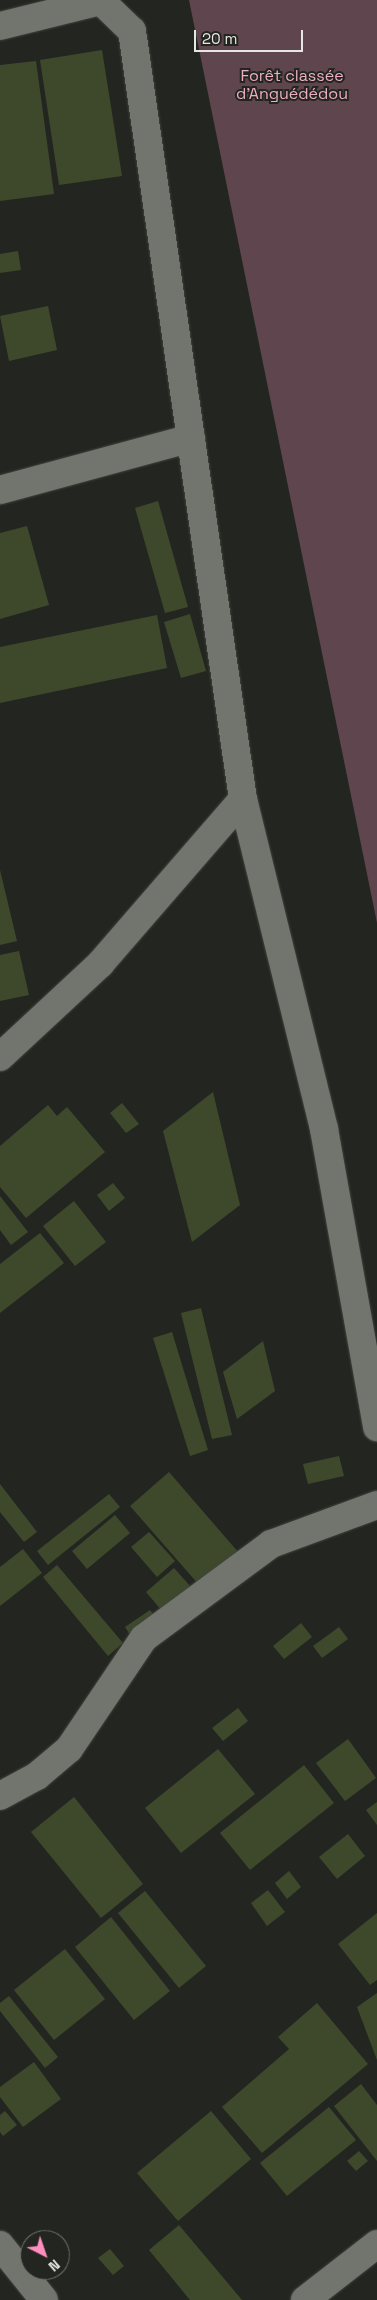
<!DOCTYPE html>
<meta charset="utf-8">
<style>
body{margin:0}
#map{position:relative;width:377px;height:2300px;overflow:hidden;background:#232620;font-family:"Space Grotesk",sans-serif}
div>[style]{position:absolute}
.green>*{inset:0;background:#5e454e}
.building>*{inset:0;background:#3e492c}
.roads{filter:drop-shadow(0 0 1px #41433e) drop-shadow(0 0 1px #41433e)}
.minor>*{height:28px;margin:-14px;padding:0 14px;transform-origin:14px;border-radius:14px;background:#72756e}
span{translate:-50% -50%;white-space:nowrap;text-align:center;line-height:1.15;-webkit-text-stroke:4px #232620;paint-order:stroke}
.park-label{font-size:16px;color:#edaec6}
.north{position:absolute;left:20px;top:2230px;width:50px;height:50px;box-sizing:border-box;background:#232620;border:1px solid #71736e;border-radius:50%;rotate:139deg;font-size:14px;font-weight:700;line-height:20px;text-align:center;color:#e6e7e3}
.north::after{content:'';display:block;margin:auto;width:18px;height:22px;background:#fe8ebd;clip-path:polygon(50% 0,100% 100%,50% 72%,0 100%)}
.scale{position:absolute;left:194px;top:30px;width:109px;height:22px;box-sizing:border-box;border:2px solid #e6e7e3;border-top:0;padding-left:6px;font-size:15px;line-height:18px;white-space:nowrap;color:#e6e7e3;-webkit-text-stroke:4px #232620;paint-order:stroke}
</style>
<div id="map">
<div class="green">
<div style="clip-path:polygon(189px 0,377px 0,377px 923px)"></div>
</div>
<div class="building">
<div style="clip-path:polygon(102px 50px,122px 176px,59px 185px,40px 60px)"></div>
<div style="clip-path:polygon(36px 61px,54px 194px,0 201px,0 65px)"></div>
<div style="clip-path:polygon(18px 251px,21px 270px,0 273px,0 254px)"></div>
<div style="clip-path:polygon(48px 306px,57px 350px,9px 361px,0 316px)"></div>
<div style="clip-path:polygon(158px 501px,188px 607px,165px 613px,135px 508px)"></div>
<div style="clip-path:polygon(27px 526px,49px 605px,0 619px,0 533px)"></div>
<div style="clip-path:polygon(190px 614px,206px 671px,181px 678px,164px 622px)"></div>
<div style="clip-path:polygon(157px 615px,167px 668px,0 703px,0 647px)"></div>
<div style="clip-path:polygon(0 870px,17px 941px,0 945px)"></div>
<div style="clip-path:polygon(19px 951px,29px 995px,0 1001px,0 955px)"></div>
<div style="clip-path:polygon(213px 1092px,240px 1205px,192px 1242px,163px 1131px)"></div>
<div style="clip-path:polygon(122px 1103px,139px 1124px,126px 1133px,110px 1113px)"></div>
<div style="clip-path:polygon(48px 1105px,57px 1116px,67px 1107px,105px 1152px,26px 1218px,0 1187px,0 1146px)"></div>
<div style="clip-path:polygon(113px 1183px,125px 1198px,109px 1211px,97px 1195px)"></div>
<div style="clip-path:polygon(0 1196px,28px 1232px,11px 1245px,0 1230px)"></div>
<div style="clip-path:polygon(74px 1201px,106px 1242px,75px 1266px,43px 1226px)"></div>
<div style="clip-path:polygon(40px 1233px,64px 1263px,0 1313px,0 1264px)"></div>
<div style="clip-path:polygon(201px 1308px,232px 1435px,212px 1439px,181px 1313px)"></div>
<div style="clip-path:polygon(172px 1332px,208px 1450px,190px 1456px,153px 1338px)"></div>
<div style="clip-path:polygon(263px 1341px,275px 1391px,237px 1419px,223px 1372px)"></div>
<div style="clip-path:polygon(339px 1456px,344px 1476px,308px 1484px,303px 1464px)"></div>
<div style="clip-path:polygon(169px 1472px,239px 1553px,200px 1586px,130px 1506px)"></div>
<div style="clip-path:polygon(0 1484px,37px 1532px,24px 1542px,0 1512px)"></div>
<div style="clip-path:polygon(109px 1494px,120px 1507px,48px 1565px,37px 1551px)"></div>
<div style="clip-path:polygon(115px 1515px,130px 1533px,87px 1569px,72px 1551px)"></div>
<div style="clip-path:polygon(149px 1532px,175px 1561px,157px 1577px,131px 1547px)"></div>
<div style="clip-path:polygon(23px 1549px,42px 1573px,0 1606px,0 1567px)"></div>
<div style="clip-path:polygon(57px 1565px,123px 1643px,108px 1656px,43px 1577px)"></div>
<div style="clip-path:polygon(174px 1568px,190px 1586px,162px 1611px,146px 1592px)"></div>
<div style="clip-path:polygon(150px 1610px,158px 1621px,132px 1638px,125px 1627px)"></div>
<div style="clip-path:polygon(301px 1623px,312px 1637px,284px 1659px,273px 1646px)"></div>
<div style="clip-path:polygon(339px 1627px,348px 1639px,322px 1658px,313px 1646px)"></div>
<div style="clip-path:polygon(238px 1708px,248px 1721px,223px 1741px,212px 1728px)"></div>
<div style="clip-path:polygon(348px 1739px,376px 1778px,345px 1801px,316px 1763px)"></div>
<div style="clip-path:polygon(218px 1749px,255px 1794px,181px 1853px,145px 1808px)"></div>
<div style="clip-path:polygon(304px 1765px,334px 1803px,250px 1870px,220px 1833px)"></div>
<div style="clip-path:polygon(74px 1797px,143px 1884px,101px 1918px,31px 1832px)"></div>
<div style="clip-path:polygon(377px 1802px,377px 1825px,366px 1810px)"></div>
<div style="clip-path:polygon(348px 1834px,365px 1856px,337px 1879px,319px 1857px)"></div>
<div style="clip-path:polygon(289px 1871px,301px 1887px,287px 1899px,275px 1883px)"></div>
<div style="clip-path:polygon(268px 1890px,285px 1912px,267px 1926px,251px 1903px)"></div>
<div style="clip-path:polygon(145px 1891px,206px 1966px,179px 1988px,118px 1913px)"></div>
<div style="clip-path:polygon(377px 1913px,377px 1980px,370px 1985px,338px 1944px)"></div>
<div style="clip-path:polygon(111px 1917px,170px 1991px,134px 2020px,75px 1947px)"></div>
<div style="clip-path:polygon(65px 1949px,105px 1999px,54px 2040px,14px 1990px)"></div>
<div style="clip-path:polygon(377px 1993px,377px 2060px,357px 2007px)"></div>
<div style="clip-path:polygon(9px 1996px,58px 2057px,45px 2068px,0 2011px,0 2003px)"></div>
<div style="clip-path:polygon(317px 2003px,368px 2064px,262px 2153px,222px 2107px,289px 2049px,278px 2037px)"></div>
<div style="clip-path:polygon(34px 2062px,61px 2099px,23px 2127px,0 2097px,0 2087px)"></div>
<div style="clip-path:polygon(361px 2084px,377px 2105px,377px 2161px,334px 2106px)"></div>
<div style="clip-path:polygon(329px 2107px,356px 2140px,287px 2196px,260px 2163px)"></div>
<div style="clip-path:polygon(5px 2111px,17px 2125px,3px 2136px,0 2132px,0 2115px)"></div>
<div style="clip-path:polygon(211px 2111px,251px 2159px,178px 2221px,137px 2173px)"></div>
<div style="clip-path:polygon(359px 2151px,368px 2161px,356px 2171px,347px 2161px)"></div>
<div style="clip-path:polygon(179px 2225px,242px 2300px,190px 2300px,149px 2250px)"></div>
<div style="clip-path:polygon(110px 2249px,124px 2266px,113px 2275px,98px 2258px)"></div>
</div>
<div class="roads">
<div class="minor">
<div style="left:0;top:26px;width:104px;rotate:-13.9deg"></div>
<div style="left:101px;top:1px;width:43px;rotate:44.1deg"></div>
<div style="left:132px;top:31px;width:776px;rotate:81.78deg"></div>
<div style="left:243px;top:799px;width:340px;rotate:76.2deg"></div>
<div style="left:324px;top:1129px;width:303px;rotate:79.9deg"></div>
<div style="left:0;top:490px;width:198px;rotate:-15.2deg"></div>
<div style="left:0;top:1057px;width:137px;rotate:-42.9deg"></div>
<div style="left:100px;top:964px;width:218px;rotate:-49.1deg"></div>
<div style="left:0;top:1796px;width:42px;rotate:-28.4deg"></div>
<div style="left:37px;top:1776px;width:42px;rotate:-40.2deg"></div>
<div style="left:69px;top:1749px;width:134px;rotate:-56deg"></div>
<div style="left:144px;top:1638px;width:158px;rotate:-36.5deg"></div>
<div style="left:271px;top:1544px;width:113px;rotate:-20.2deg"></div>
<div style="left:0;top:2245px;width:70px;rotate:51.3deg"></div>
<div style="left:305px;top:2300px;width:91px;rotate:-37.9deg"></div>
</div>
</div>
<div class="park-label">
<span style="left:292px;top:85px">Forêt classée<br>d’Anguédédou</span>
</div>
<div class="north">N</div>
<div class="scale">20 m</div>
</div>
